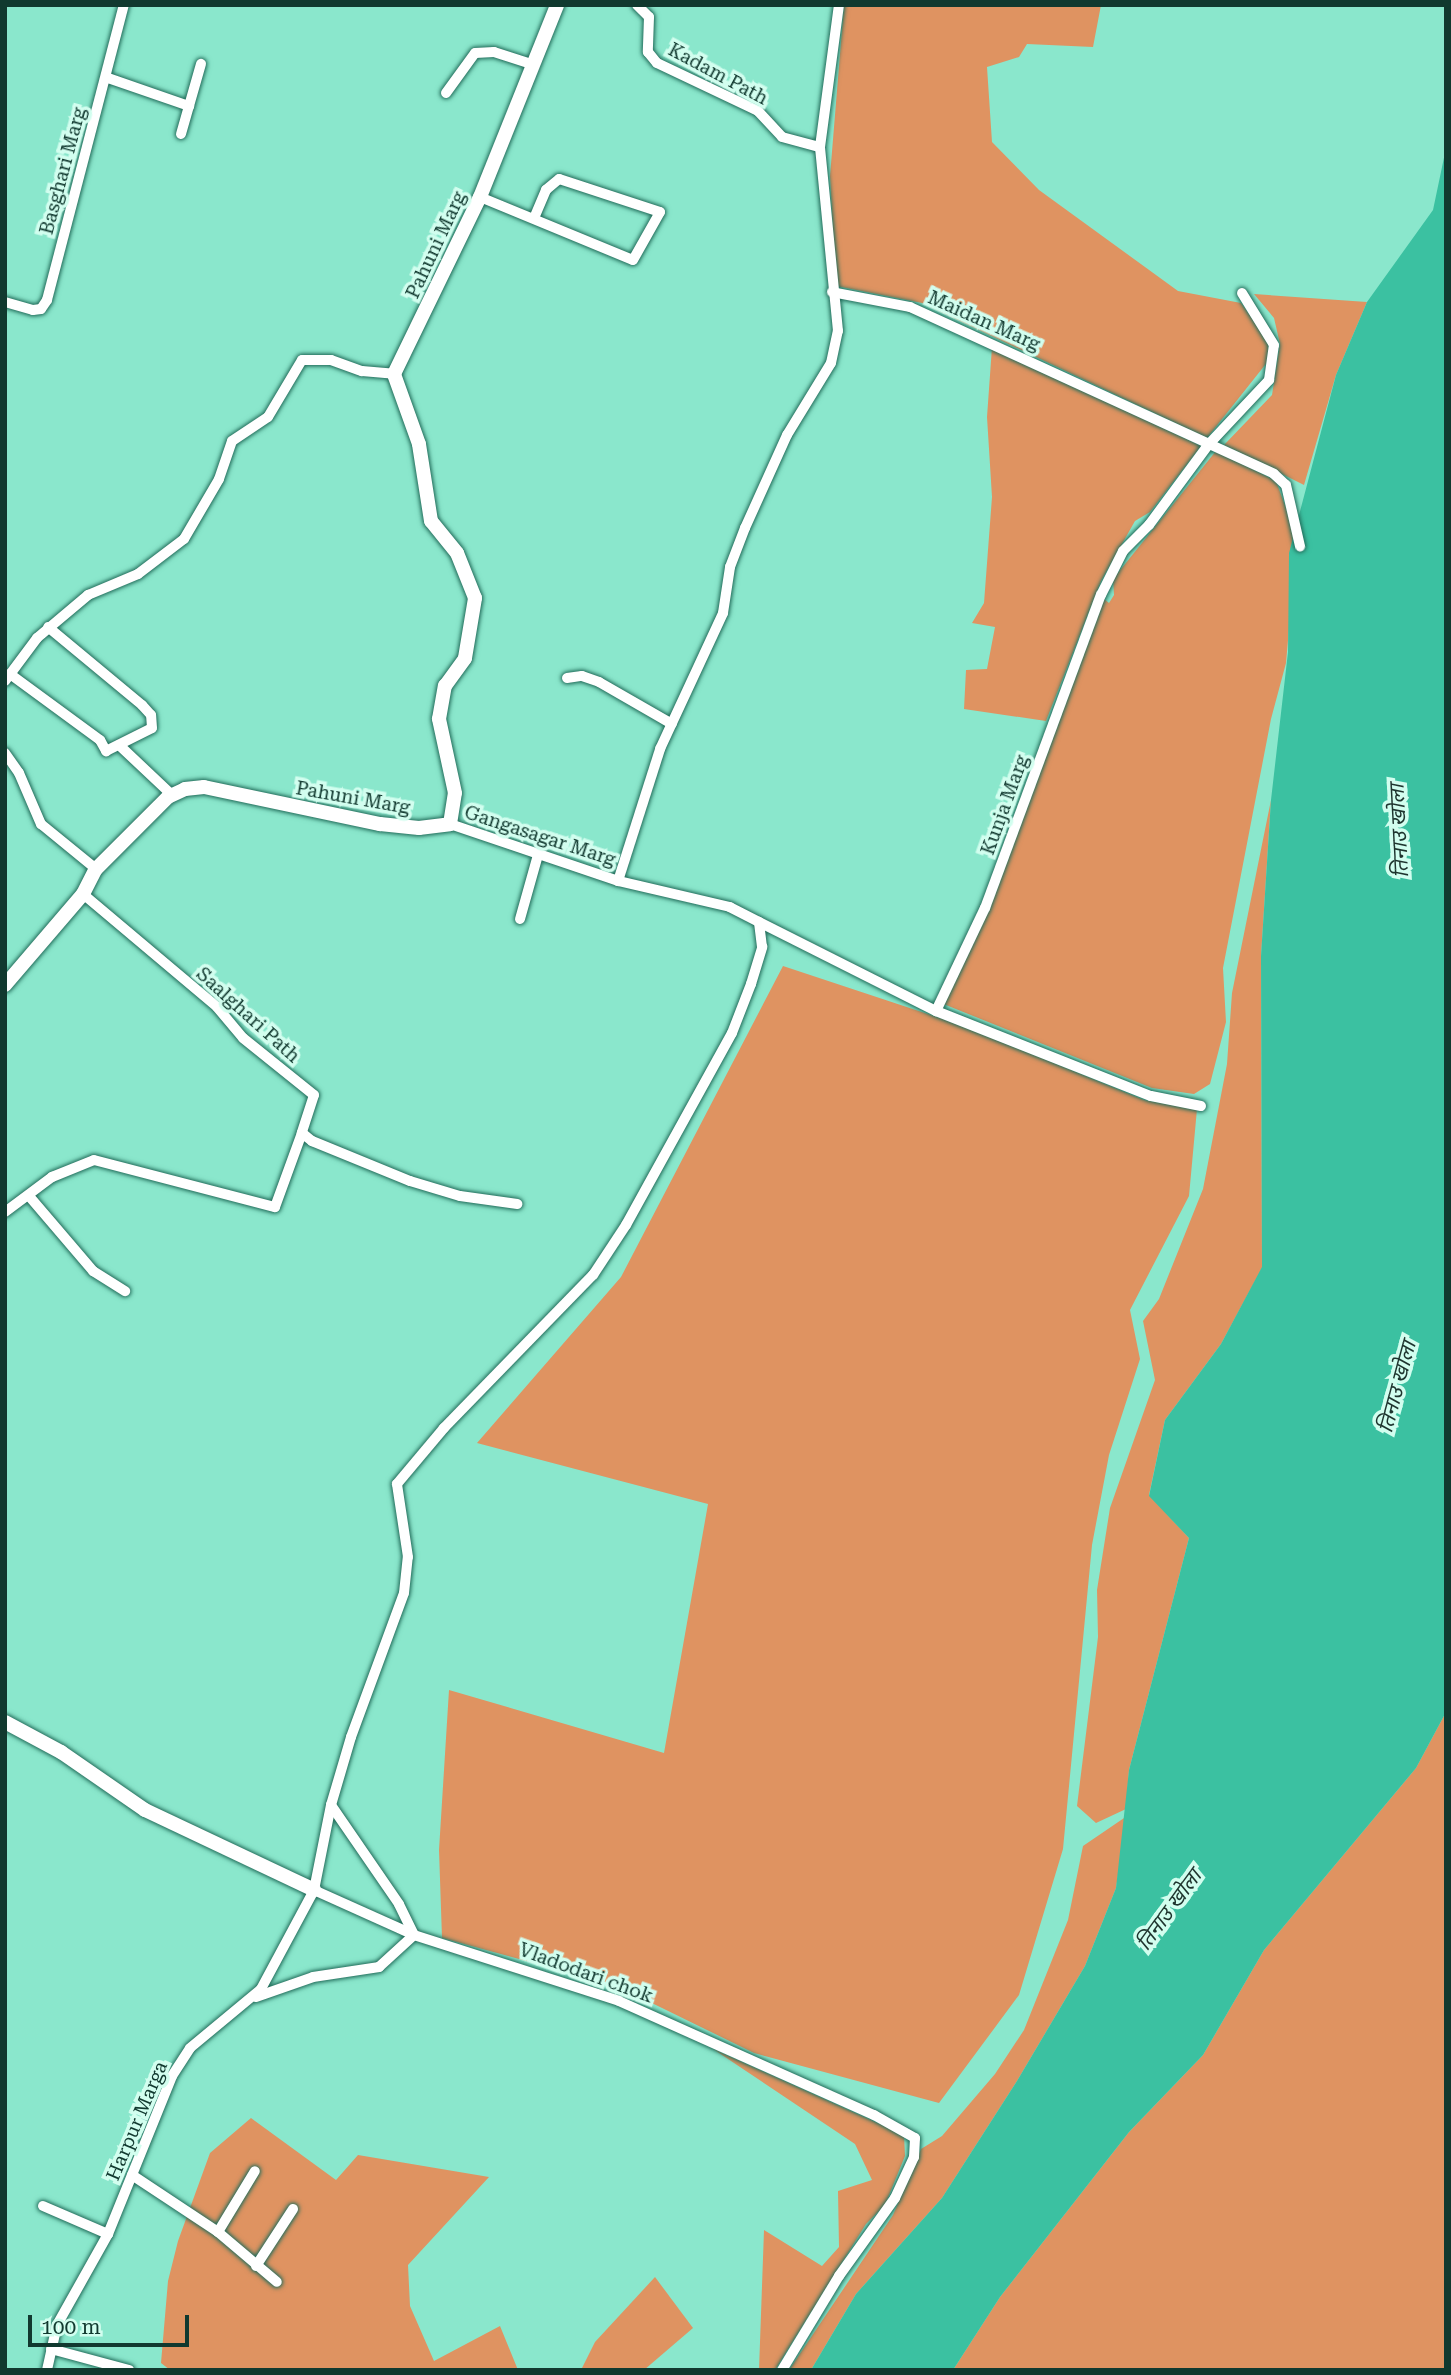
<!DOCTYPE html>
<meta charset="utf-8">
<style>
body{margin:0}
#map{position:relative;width:1451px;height:2375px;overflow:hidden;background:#8ae7cc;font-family:"Roboto Serif","Noto Sans Devanagari",serif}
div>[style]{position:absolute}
.green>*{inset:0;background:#df9361}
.water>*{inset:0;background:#3bc1a1}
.roads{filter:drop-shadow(0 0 2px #226c5a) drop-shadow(0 0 2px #226c5a)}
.minor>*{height:10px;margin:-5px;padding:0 5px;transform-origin:5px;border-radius:5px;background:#fff}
.tertiary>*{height:14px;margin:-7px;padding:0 7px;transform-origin:7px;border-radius:7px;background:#fff}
span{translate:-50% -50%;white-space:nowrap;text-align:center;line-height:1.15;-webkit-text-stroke:7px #d2feef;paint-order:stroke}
.street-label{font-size:19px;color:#11392f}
.water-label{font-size:21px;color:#1e342e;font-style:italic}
.frame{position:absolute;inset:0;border:7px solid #11392f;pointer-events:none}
.scale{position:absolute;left:28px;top:2315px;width:161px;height:32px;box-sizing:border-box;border:4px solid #11392f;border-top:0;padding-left:9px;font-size:21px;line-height:24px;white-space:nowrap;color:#11392f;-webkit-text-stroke:5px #d2feef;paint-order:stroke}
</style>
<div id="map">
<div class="green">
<div style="clip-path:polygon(844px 5px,1101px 5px,1093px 47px,1027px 44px,1019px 57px,987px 67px,992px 142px,1039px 190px,1178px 291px,1241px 303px,1254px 321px,1268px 340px,1269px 360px,1207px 438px,922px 303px,836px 286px,830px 176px)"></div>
<div style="clip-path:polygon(1254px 294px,1367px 302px,1336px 375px,1304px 485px,1224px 445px,1272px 395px,1280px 344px,1274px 318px)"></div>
<div style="clip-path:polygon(992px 347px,1201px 446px,1150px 512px,1135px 521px,1101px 581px,1046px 721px,964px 709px,966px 670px,987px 669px,995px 627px,972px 623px,984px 603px,992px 497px,987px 417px)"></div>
<div style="clip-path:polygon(1216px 451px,1276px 481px,1297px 538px,1286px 663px,1271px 719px,1223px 968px,1226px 1022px,1210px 1084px,1194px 1094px,1152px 1088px,936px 1001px,986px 913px,1104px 599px,1109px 603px,1114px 595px,1113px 579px)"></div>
<div style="clip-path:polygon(1271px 800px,1261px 956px,1262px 1268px,1221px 1344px,1165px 1420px,1149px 1495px,1189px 1538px,1129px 1770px,1126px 1809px,1096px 1823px,1077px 1806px,1098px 1637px,1097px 1590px,1110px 1508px,1155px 1380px,1143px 1321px,1159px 1299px,1203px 1189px,1227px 1064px,1232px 993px)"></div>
<div style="clip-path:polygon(783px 966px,961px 1025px,1144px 1100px,1197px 1109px,1189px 1196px,1130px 1310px,1140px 1359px,1109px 1455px,1092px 1545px,1063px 1849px,1019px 1995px,939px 2103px,754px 2053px,615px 1985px,442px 1938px,439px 1850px,449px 1690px,664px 1753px,708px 1504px,477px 1443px,621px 1277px)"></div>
<div style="clip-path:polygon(1446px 1712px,1446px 2370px,953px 2370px,1000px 2297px,1129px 2132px,1203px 2055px,1264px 1950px,1416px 1768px)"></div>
<div style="clip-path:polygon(1127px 1816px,1116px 1888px,1085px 1966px,1017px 2081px,942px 2198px,856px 2294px,811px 2370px,789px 2370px,893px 2215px,921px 2149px,942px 2136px,995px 2074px,1024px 2030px,1068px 1920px,1083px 1846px)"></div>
<div style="clip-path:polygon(713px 2049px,904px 2135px,905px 2156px,885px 2205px,866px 2224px,775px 2370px,759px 2370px,764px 2230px,822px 2266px,839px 2247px,838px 2191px,872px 2180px,855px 2144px)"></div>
<div style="clip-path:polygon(251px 2118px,336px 2180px,358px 2155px,489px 2177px,408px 2265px,410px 2306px,434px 2361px,500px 2326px,518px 2370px,170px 2370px,161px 2363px,168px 2281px,178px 2241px,210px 2153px)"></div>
<div style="clip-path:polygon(655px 2277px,693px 2328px,644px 2370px,581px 2370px,595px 2342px)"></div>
</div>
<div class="water">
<div style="clip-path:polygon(1446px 148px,1446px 1712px,1416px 1768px,1264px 1950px,1203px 2055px,1129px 2132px,1000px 2297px,953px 2370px,811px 2370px,856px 2294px,942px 2198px,1017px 2081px,1085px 1966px,1116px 1888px,1129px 1770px,1189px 1538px,1149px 1496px,1165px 1420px,1221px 1344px,1262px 1267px,1261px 956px,1271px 800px,1288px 652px,1289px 553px,1336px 375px,1367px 302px,1433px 210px)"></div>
</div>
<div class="roads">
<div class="minor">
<div style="left:637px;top:5px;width:17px;rotate:45deg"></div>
<div style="left:649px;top:17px;width:35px;rotate:92deg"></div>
<div style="left:648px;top:52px;width:14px;rotate:51deg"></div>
<div style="left:657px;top:63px;width:112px;rotate:25.4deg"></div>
<div style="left:758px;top:111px;width:35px;rotate:47deg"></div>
<div style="left:782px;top:137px;width:39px;rotate:15deg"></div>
<div style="left:108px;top:78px;width:86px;rotate:19.1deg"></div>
<div style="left:446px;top:93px;width:49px;rotate:-54.1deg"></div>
<div style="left:475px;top:53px;width:19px;rotate:-3deg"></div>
<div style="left:494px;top:52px;width:40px;rotate:18deg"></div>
<div style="left:181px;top:134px;width:73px;rotate:-74.1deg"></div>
<div style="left:480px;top:197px;width:165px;rotate:22.4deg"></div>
<div style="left:633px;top:260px;width:55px;rotate:-60.6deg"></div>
<div style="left:660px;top:212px;width:106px;rotate:-161.9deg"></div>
<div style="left:559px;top:179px;width:17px;rotate:140deg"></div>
<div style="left:546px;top:190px;width:30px;rotate:113deg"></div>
<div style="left:832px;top:292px;width:79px;rotate:10.9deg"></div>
<div style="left:910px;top:307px;width:400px;rotate:24.6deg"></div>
<div style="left:1274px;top:474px;width:16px;rotate:43deg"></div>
<div style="left:1286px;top:485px;width:63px;rotate:77.1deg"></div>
<div style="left:5px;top:302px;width:29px;rotate:16deg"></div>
<div style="left:33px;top:310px;width:8px;rotate:-7deg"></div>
<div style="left:41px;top:309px;width:11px;rotate:-56deg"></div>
<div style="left:47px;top:300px;width:305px;rotate:-75.4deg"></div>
<div style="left:10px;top:674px;width:112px;rotate:36.3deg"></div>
<div style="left:100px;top:740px;width:13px;rotate:61deg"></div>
<div style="left:106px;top:751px;width:51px;rotate:-26.6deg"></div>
<div style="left:152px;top:728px;width:13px;rotate:-94deg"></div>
<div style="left:151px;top:715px;width:13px;rotate:-132deg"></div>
<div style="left:142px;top:705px;width:122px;rotate:-140.3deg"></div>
<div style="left:567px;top:678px;width:15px;rotate:-8deg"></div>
<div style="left:582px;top:676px;width:18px;rotate:19deg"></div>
<div style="left:599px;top:682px;width:84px;rotate:29.9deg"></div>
<div style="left:5px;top:681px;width:54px;rotate:-53.3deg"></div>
<div style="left:37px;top:638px;width:67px;rotate:-40.1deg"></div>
<div style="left:88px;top:595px;width:54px;rotate:-22.8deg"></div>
<div style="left:138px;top:574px;width:58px;rotate:-37.3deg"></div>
<div style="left:184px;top:539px;width:69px;rotate:-59.7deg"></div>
<div style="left:219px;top:479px;width:40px;rotate:-71.1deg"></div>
<div style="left:232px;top:441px;width:43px;rotate:-33.7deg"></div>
<div style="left:268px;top:417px;width:66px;rotate:-59.2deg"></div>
<div style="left:302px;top:360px;width:29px"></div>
<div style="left:331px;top:360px;width:33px;rotate:20deg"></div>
<div style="left:362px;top:371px;width:32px;rotate:5deg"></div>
<div style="left:119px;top:745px;width:73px;rotate:43.3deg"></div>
<div style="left:5px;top:753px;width:24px;rotate:55deg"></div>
<div style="left:19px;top:773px;width:56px;rotate:66.7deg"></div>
<div style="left:41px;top:824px;width:71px;rotate:39.3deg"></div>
<div style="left:450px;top:824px;width:177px;rotate:18.7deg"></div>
<div style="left:83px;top:894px;width:175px;rotate:40.1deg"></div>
<div style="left:217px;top:1007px;width:40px;rotate:50deg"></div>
<div style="left:243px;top:1038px;width:91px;rotate:38.8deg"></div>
<div style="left:314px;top:1095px;width:40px;rotate:108deg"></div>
<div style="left:302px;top:1133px;width:13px;rotate:39deg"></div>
<div style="left:312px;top:1141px;width:106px;rotate:22.2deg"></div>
<div style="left:410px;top:1181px;width:52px;rotate:16.7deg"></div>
<div style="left:460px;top:1196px;width:58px;rotate:8deg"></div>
<div style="left:520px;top:919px;width:66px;rotate:-74.3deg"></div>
<div style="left:759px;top:922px;width:198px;rotate:26.7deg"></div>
<div style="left:936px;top:1011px;width:231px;rotate:21.6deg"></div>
<div style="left:1151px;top:1096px;width:51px;rotate:11.3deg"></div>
<div style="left:936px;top:1011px;width:114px;rotate:-64.6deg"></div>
<div style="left:985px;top:908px;width:334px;rotate:-69.7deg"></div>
<div style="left:1101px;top:595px;width:49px;rotate:-63.4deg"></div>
<div style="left:1123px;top:551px;width:37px;rotate:-45deg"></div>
<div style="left:1149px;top:525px;width:101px;rotate:-53.5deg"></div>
<div style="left:1209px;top:444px;width:88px;rotate:-46.8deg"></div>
<div style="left:1269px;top:380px;width:35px;rotate:-82deg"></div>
<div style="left:1274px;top:345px;width:61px;rotate:-121.6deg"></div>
<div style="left:29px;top:1196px;width:99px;rotate:49.5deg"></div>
<div style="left:93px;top:1271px;width:38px;rotate:32deg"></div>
<div style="left:5px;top:1212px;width:59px;rotate:-36.7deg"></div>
<div style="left:52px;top:1177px;width:45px;rotate:-22deg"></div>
<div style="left:94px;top:1160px;width:187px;rotate:14.6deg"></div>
<div style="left:275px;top:1207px;width:79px;rotate:-70deg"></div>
<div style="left:314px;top:1890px;width:110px;rotate:24.2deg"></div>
<div style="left:414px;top:1935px;width:215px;rotate:17.8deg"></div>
<div style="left:619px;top:2001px;width:279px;rotate:24.1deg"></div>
<div style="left:874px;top:2115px;width:47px;rotate:29.3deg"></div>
<div style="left:915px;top:2138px;width:19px;rotate:93deg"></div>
<div style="left:914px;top:2157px;width:45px;rotate:114.9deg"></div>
<div style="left:895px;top:2198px;width:96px;rotate:125.7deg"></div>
<div style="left:839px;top:2276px;width:110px;rotate:121.2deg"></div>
<div style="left:256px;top:1997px;width:60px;rotate:-19.3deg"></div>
<div style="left:313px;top:1977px;width:67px;rotate:-8.6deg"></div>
<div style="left:379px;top:1967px;width:47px;rotate:-42.4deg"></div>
<div style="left:414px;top:1935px;width:34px;rotate:-116deg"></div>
<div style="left:399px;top:1904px;width:120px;rotate:-124.5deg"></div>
<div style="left:132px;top:2175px;width:103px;rotate:33.5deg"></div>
<div style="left:218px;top:2232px;width:77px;rotate:40.3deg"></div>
<div style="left:43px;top:2206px;width:71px;rotate:23.3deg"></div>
<div style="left:218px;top:2232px;width:71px;rotate:-58.8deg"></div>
<div style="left:256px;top:2266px;width:68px;rotate:-57deg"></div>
<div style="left:51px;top:2349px;width:81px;rotate:15.1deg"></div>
<div style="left:47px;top:2370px;width:46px;rotate:-77.5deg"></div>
<div style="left:57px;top:2325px;width:104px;rotate:-60.7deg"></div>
<div style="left:108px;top:2234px;width:170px;rotate:-67.9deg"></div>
<div style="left:172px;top:2076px;width:33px;rotate:-57deg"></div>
<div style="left:190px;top:2048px;width:92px;rotate:-39.7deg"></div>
<div style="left:261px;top:1989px;width:112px;rotate:-61.8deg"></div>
<div style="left:314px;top:1890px;width:87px;rotate:-78.7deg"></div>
<div style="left:331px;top:1805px;width:71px;rotate:-73.6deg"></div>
<div style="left:351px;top:1737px;width:153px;rotate:-69.8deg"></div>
<div style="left:404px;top:1593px;width:36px;rotate:-84deg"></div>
<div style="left:408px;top:1557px;width:74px;rotate:-98.6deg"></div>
<div style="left:397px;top:1484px;width:73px;rotate:-50deg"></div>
<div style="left:444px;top:1428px;width:214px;rotate:-45.8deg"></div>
<div style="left:593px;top:1275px;width:60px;rotate:-56.6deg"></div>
<div style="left:626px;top:1225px;width:219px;rotate:-61.1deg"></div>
<div style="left:732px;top:1033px;width:53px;rotate:-68.8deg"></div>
<div style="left:751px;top:984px;width:39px;rotate:-73deg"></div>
<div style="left:762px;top:947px;width:25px;rotate:-97deg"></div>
<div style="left:759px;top:922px;width:33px;rotate:-153deg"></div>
<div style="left:730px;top:907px;width:115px;rotate:-166.9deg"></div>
<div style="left:618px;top:881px;width:139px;rotate:-72.3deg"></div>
<div style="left:660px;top:749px;width:150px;rotate:-65.1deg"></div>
<div style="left:723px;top:613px;width:47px;rotate:-81.3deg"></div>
<div style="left:730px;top:567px;width:42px;rotate:-69deg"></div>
<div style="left:745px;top:528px;width:102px;rotate:-65.7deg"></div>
<div style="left:787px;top:435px;width:84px;rotate:-58.6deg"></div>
<div style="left:831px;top:363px;width:33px;rotate:-78deg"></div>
<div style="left:838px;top:331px;width:185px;rotate:-95.6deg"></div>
<div style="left:820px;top:147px;width:143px;rotate:-82.4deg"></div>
</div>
<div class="tertiary">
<div style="left:5px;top:985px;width:120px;rotate:-49.4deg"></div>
<div style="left:83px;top:894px;width:28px;rotate:-63deg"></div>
<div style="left:96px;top:869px;width:102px;rotate:-45deg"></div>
<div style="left:168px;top:797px;width:19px;rotate:-25deg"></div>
<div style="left:185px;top:789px;width:19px;rotate:-6deg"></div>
<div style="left:204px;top:787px;width:180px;rotate:11.9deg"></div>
<div style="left:380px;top:824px;width:39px;rotate:6deg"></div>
<div style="left:419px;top:828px;width:31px;rotate:-7deg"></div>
<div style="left:450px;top:824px;width:31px;rotate:-81deg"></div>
<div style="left:455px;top:793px;width:76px;rotate:-102.2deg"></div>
<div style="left:439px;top:719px;width:34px;rotate:-80deg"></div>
<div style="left:445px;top:686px;width:34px;rotate:-54deg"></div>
<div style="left:465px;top:658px;width:61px;rotate:-80.5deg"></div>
<div style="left:475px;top:598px;width:48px;rotate:-111.8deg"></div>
<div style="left:457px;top:553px;width:41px;rotate:-129.1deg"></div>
<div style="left:431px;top:521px;width:78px;rotate:-98.9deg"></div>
<div style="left:419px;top:444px;width:74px;rotate:-109.7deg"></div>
<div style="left:394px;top:374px;width:197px;rotate:-64.1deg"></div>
<div style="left:480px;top:197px;width:207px;rotate:-68.1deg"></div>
<div style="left:5px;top:1722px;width:64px;rotate:28.2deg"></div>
<div style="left:61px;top:1752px;width:102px;rotate:34.6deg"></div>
<div style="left:145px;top:1810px;width:187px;rotate:25.3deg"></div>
</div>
</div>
<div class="street-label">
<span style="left:718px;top:74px;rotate:28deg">Kadam Path</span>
<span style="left:63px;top:171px;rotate:-75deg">Basghari Marg</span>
<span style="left:436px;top:245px;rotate:-65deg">Pahuni Marg</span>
<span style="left:984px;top:321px;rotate:24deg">Maidan Marg</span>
<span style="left:353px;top:798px;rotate:10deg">Pahuni Marg</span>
<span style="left:1005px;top:805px;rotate:-70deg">Kunja Marg</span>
<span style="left:540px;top:836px;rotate:18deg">Gangasagar Marg</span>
<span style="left:248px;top:1015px;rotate:42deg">Saalghari Path</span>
<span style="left:586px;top:1973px;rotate:20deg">Vladodari chok</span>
<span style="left:137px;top:2121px;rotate:-67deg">Harpur Marga</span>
</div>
<div class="water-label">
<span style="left:1399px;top:831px;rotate:-93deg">तिनाउ खोला</span>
<span style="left:1397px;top:1387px;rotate:-75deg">तिनाउ खोला</span>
<span style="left:1169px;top:1910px;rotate:-54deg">तिनाउ खोला</span>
</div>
<div class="frame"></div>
<div class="scale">100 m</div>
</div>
